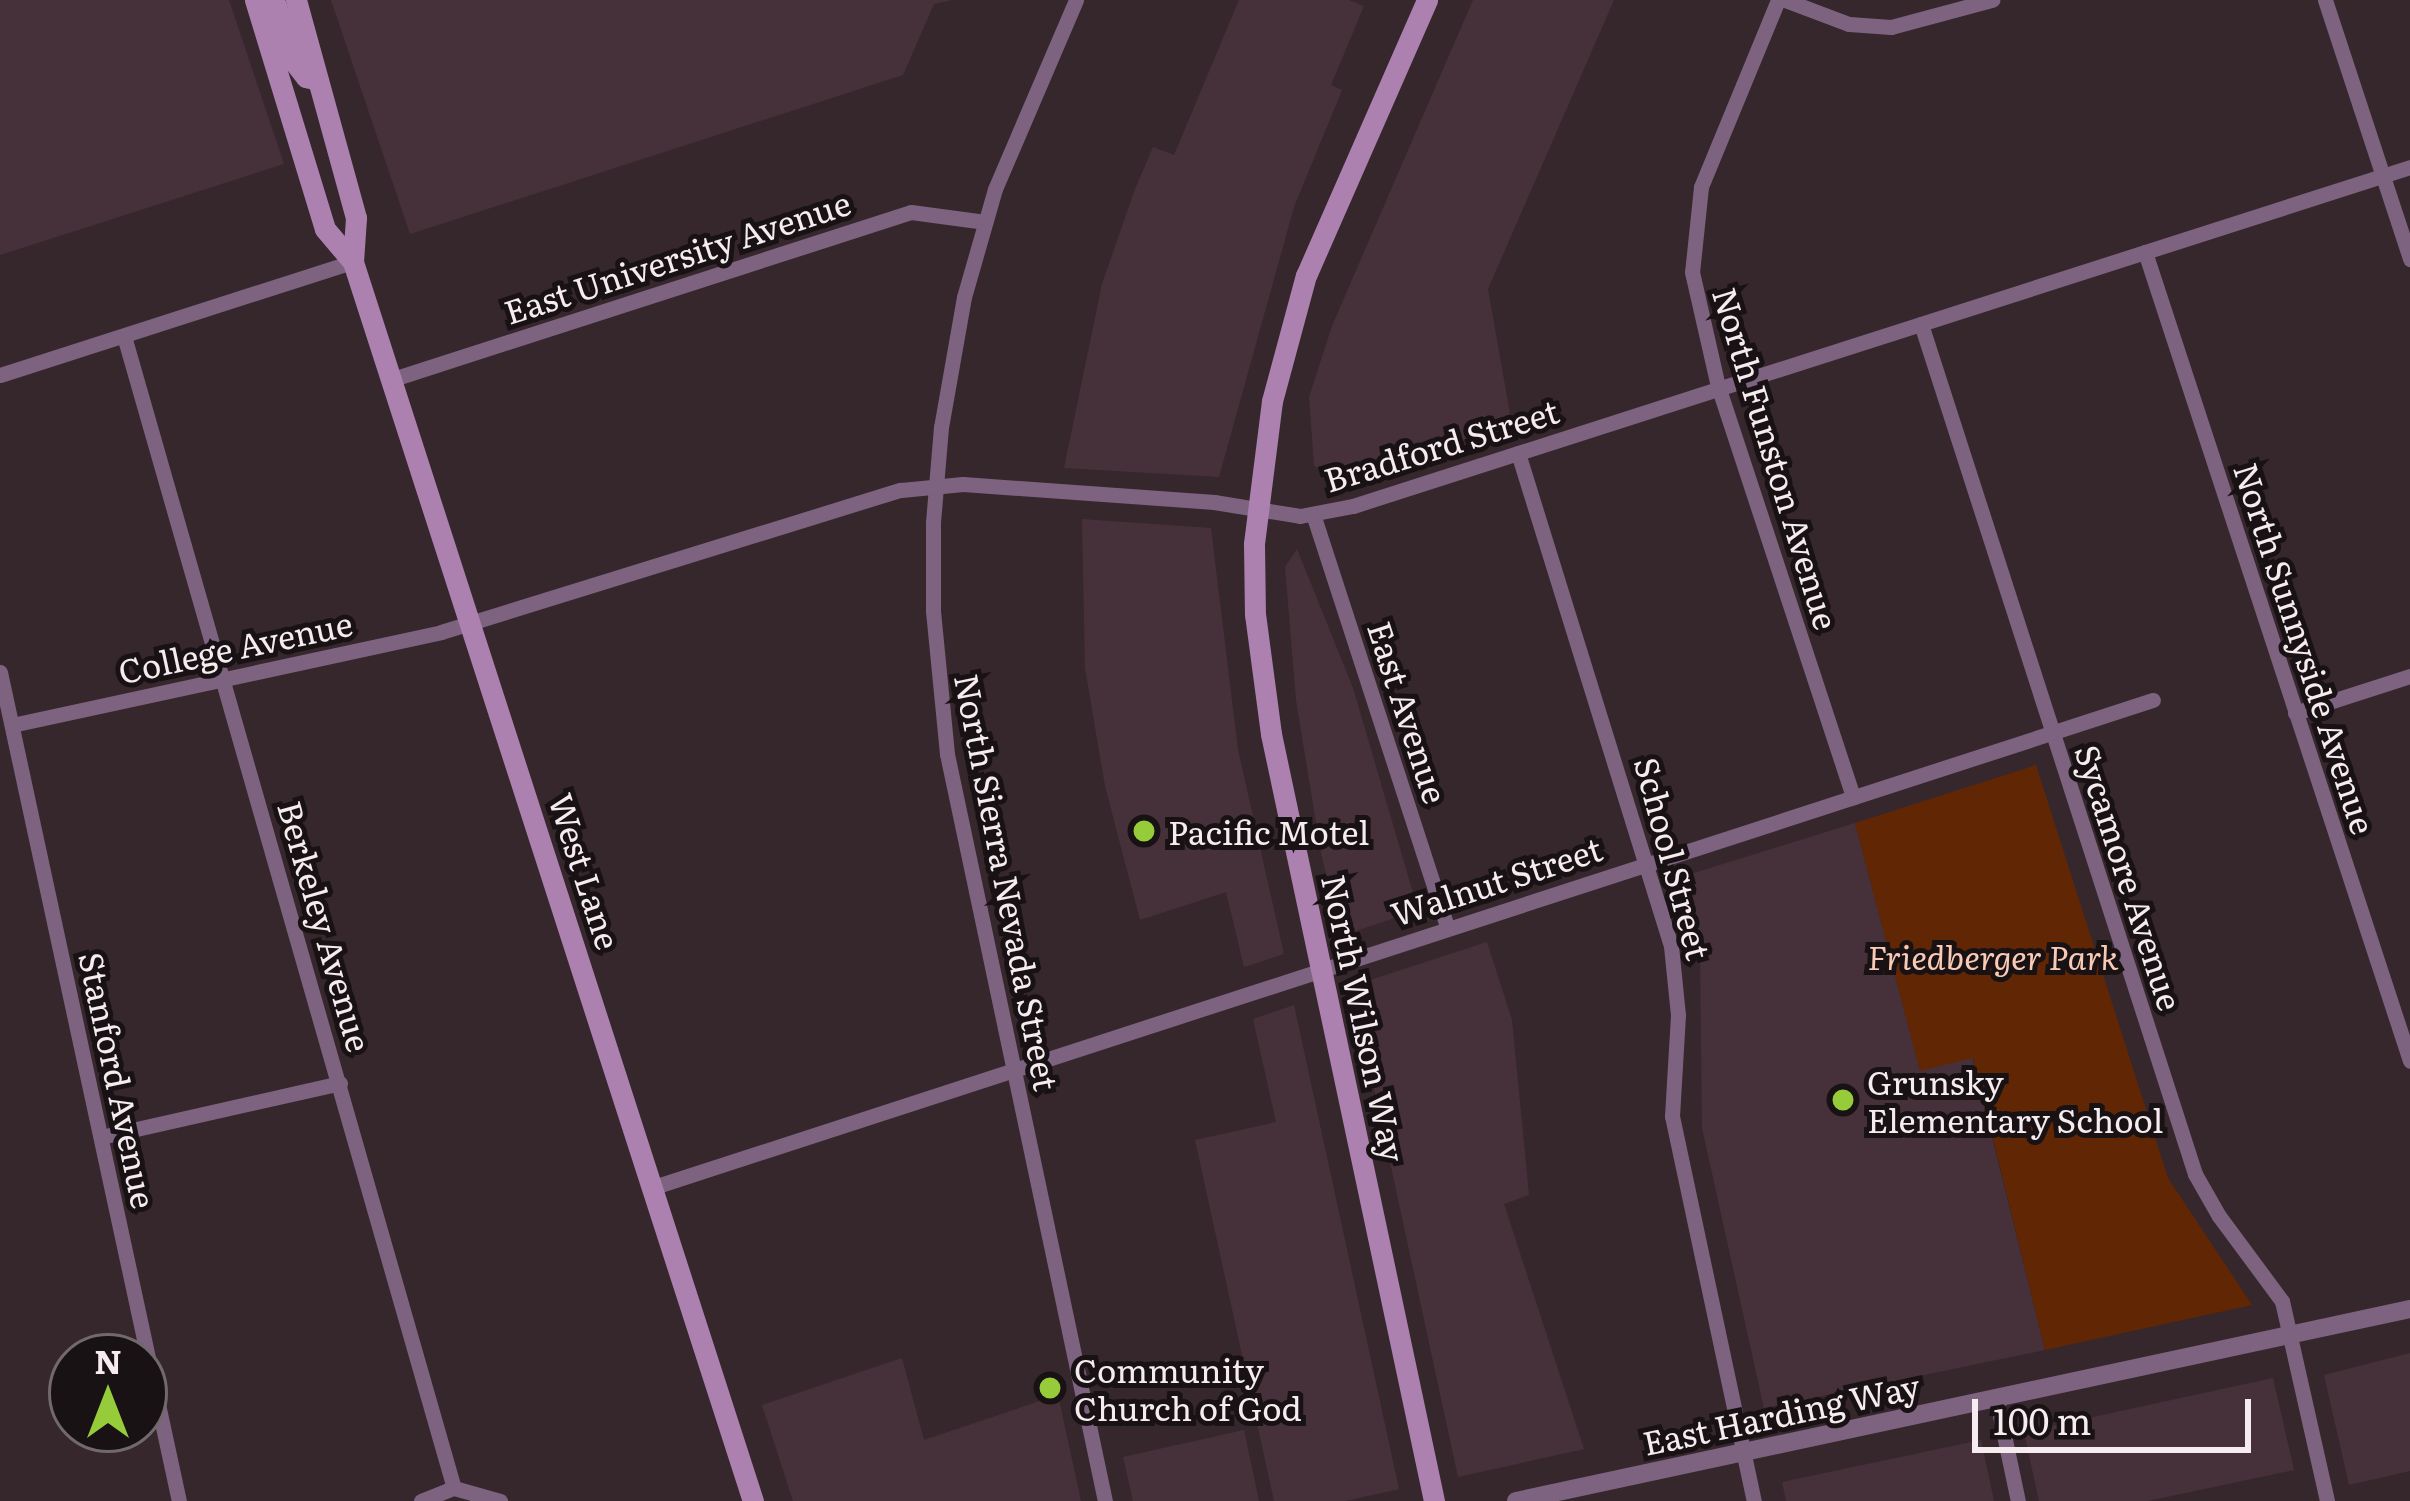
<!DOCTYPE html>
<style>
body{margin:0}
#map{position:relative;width:2410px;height:1501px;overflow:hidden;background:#36272d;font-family:Literata,serif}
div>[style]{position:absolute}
.built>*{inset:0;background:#46313a}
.green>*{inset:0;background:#612604}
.minor>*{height:15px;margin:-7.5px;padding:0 7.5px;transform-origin:7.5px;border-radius:7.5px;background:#7d6380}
.tertiary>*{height:18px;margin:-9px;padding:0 9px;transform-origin:9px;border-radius:9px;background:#7d6380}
.secondary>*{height:21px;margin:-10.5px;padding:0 10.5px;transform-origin:10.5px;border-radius:10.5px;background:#ac81b0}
.dots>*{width:33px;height:33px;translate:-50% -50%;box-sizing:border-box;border:6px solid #191215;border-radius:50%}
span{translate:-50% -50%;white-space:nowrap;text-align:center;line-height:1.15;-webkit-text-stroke:10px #191215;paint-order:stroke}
.street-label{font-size:33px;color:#f6ecf0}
.poi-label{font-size:33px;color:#f6ecf0}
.left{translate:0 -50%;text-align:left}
.park-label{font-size:33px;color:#f9cab5;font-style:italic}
.north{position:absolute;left:48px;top:1333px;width:120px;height:120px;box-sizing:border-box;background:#191215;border:3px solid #71696d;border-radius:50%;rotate:0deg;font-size:33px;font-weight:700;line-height:48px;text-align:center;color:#f6ecf0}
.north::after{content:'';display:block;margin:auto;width:42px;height:54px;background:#96cc39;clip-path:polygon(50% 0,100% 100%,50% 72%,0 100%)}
.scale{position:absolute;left:1972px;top:1399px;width:279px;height:54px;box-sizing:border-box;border:6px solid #f6ecf0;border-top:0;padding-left:15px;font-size:36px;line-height:42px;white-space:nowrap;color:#f6ecf0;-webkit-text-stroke:9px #191215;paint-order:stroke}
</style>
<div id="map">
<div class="built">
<div style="clip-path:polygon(0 0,229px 0,284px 164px,0 255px)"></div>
<div style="clip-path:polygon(331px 0,952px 0,934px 4px,903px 75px,410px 234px)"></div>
<div style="clip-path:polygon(1239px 0,1349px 0,1364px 6px,1331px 85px,1342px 90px,1294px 207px,1219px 477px,1064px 468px,1102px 284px,1135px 189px,1153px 147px,1174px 155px)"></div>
<div style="clip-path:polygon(1473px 0,1614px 0,1488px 289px,1512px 425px,1333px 483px,1314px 465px,1309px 397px,1332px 326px)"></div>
<div style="clip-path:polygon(1082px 519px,1211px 528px,1238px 750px,1284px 954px,1244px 967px,1226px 892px,1140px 920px,1105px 786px,1085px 668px)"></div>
<div style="clip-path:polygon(1297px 549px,1353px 688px,1418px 910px,1341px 936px,1321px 853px,1296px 700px,1285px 567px)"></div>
<div style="clip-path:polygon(1855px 823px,1920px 1070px,1972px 1057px,2045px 1350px,1764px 1408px,1702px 1128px,1700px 953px,1678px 878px)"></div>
<div style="clip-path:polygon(1487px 942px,1512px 1020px,1529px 1195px,1504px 1204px,1584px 1449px,1458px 1477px,1352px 986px)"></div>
<div style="clip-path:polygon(1294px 1005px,1399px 1489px,1345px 1501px,1274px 1501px,1195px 1140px,1276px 1122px,1253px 1019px)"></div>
<div style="clip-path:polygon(2410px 1353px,2410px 1471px,2349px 1485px,2324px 1375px)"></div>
<div style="clip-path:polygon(902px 1358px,924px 1440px,1058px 1395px,1081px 1501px,793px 1501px,762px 1405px)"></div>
<div style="clip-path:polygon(2273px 1378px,2294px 1470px,2148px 1501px,2039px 1501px,2024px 1432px)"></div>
<div style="clip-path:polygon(1244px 1430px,1259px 1501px,1133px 1501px,1123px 1457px)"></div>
<div style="clip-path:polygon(1981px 1440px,1994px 1501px,1786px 1501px,1782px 1482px)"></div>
</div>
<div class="green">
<div style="clip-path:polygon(2036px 765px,2168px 1178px,2252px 1305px,2045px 1350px,1973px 1058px,1920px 1071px,1855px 823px)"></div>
</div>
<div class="minor">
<div style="left:1076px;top:0;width:206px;rotate:113.2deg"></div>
<div style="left:995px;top:189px;width:112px;rotate:106deg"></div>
<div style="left:964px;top:297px;width:132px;rotate:100deg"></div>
<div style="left:941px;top:427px;width:95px;rotate:94.8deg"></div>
<div style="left:933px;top:522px;width:89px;rotate:90deg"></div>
<div style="left:933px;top:611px;width:144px;rotate:84.4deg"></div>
<div style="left:947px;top:754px;width:764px;rotate:78.06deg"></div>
<div style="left:1778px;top:0;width:202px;rotate:112.4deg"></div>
<div style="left:1701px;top:187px;width:85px;rotate:96deg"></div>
<div style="left:1692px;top:272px;width:117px;rotate:77.2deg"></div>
<div style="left:1718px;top:386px;width:433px;rotate:71.8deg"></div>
<div style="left:1785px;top:0;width:68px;rotate:20.6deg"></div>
<div style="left:1849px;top:24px;width:42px;rotate:4.1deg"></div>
<div style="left:1891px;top:27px;width:105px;rotate:-15deg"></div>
<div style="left:2325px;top:0;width:273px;rotate:71.8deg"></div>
<div style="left:2145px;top:252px;width:851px;rotate:71.86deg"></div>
<div style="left:1921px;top:324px;width:893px;rotate:72.13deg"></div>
<div style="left:2195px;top:1174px;width:48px;rotate:60.3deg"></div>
<div style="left:2219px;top:1216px;width:106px;rotate:53.5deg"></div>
<div style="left:2282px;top:1301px;width:205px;rotate:77.3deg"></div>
<div style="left:124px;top:336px;width:1198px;rotate:74.02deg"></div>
<div style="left:0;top:375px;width:371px;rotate:-17.8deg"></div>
<div style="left:390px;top:380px;width:547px;rotate:-17.87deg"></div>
<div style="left:911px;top:212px;width:75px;rotate:7.7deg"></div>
<div style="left:1518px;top:453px;width:516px;rotate:72.76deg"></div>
<div style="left:1671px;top:946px;width:69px;rotate:84.2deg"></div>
<div style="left:1678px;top:1015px;width:101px;rotate:93.4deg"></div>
<div style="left:1672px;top:1116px;width:394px;rotate:78deg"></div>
<div style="left:1313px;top:514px;width:434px;rotate:72deg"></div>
<div style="left:0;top:672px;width:848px;rotate:77.82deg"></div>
<div style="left:2295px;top:713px;width:121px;rotate:-17.8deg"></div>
<div style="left:12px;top:725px;width:439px;rotate:-12.2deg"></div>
<div style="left:441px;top:632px;width:481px;rotate:-17.2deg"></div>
<div style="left:901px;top:490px;width:62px;rotate:-5.5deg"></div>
<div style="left:963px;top:484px;width:252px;rotate:4.1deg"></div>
<div style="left:1214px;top:502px;width:87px;rotate:9.2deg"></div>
<div style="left:1300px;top:516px;width:54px;rotate:-10.7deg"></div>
<div style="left:1353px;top:506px;width:1110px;rotate:-17.78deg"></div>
<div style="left:101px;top:1137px;width:245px;rotate:-12.7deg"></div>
<div style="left:654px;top:1187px;width:1576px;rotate:-18deg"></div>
<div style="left:1996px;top:1397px;width:106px;rotate:78.1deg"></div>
<div style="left:454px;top:1488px;width:48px;rotate:15.8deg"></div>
<div style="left:421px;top:1501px;width:35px;rotate:-22deg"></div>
</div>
<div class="tertiary">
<div style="left:1516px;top:1501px;width:914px;rotate:-12.12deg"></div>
</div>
<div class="secondary">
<div style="left:255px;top:0;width:239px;rotate:73deg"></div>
<div style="left:325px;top:229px;width:43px;rotate:49.7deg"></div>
<div style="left:274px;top:0;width:66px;rotate:71.6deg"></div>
<div style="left:295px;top:63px;width:18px;rotate:52deg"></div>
<div style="left:306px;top:77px;width:12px;rotate:14deg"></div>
<div style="left:296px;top:0;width:226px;rotate:74.6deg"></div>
<div style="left:356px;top:218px;width:44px;rotate:93.9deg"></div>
<div style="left:353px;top:262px;width:1302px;rotate:72.11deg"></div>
<div style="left:1427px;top:0;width:300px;rotate:113.7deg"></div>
<div style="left:1306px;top:275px;width:131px;rotate:105.1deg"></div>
<div style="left:1272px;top:401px;width:144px;rotate:97.2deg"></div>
<div style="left:1254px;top:544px;width:70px;rotate:89.2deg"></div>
<div style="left:1255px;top:614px;width:121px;rotate:82.4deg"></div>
<div style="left:1271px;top:734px;width:784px;rotate:78deg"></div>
</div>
<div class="dots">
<div style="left:1144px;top:831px;background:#96cc39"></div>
<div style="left:1843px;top:1100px;background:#96cc39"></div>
<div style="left:1050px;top:1388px;background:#96cc39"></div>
</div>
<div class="street-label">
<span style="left:677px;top:256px;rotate:-18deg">East University Avenue</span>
<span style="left:1441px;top:444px;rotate:-17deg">Bradford Street</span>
<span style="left:1777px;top:458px;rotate:73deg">North Funston Avenue</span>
<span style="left:235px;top:646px;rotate:-12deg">College Avenue</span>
<span style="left:2306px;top:648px;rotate:72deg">North Sunnyside Avenue</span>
<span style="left:1409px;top:712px;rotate:72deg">East Avenue</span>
<span style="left:1674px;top:858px;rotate:75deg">School Street</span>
<span style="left:586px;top:871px;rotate:72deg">West Lane</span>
<span style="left:2130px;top:877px;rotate:72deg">Sycamore Avenue</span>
<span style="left:1496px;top:880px;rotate:-18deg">Walnut Street</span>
<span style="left:1008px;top:882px;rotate:79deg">North Sierra Nevada Street</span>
<span style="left:326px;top:926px;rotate:74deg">Berkeley Avenue</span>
<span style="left:1365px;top:1018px;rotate:78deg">North Wilson Way</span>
<span style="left:119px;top:1080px;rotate:78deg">Stanford Avenue</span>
<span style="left:1781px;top:1413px;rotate:-12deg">East Harding Way</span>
</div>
<div class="poi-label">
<span class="left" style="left:1168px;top:831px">Pacific Motel</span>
<span class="left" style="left:1867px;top:1100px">Grunsky<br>Elementary School</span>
<span class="left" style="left:1074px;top:1388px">Community<br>Church of God</span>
</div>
<div class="park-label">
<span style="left:1993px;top:956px">Friedberger Park</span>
</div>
<div class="north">N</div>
<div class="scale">100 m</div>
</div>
